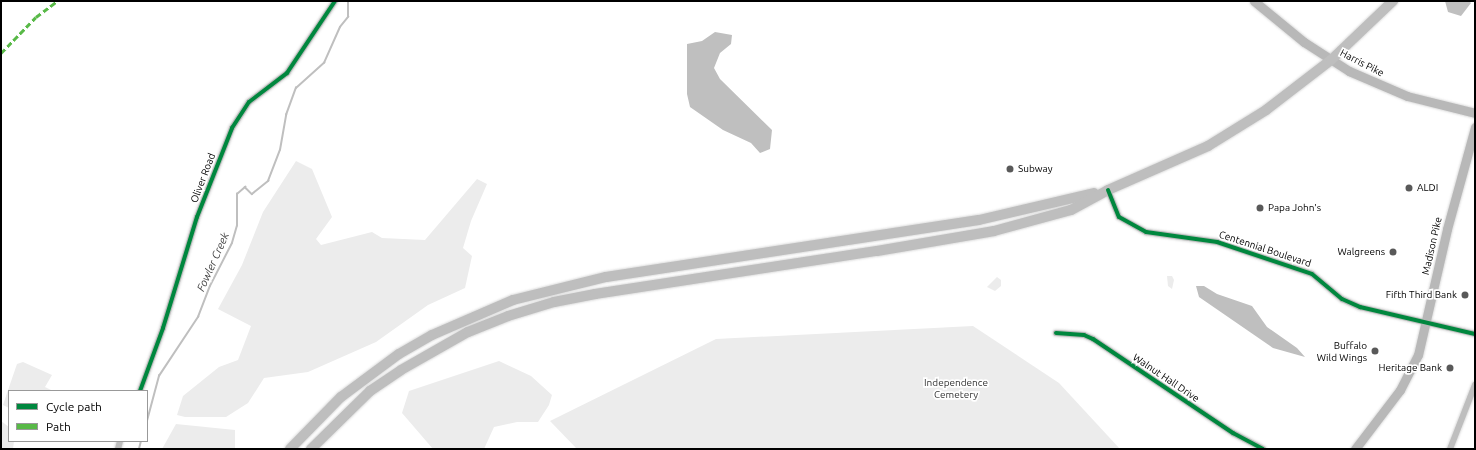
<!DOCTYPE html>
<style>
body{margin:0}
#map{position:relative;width:1476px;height:450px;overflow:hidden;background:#fff;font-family:Ubuntu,sans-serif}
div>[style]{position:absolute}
.green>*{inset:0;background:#ececec}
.water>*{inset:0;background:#bfbfbf}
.stream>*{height:1.5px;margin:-0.75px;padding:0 0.75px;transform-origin:0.75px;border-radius:0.75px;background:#bfbfbf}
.roads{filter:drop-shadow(0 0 1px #dbdbdb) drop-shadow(0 0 1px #dbdbdb)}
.street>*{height:6px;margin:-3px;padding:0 3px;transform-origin:3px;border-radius:3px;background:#bebebe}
.secondary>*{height:9px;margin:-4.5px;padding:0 4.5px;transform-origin:4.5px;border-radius:4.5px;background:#b8b8b8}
.primary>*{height:10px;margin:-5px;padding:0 5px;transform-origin:5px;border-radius:5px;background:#bebebe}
.quiet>*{height:3px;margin-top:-1.5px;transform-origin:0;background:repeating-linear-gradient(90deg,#58b947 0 6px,transparent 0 9px)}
.cycleway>*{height:4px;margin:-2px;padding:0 2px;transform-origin:2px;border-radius:2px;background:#00873e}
.dots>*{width:11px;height:11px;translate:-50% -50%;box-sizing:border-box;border:2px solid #fff;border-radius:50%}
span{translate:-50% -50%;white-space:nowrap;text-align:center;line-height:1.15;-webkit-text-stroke:3.5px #fff;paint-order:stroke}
.street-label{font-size:10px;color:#000}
.poi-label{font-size:10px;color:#000}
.left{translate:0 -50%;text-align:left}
.right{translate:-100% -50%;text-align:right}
.park-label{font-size:10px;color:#333}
.water-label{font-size:11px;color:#444;font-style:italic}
.frame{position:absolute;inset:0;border:2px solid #000;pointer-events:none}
.legend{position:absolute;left:8px;top:390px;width:140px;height:52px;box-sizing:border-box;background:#fff;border:1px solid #999;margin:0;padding:5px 7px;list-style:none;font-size:12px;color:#000}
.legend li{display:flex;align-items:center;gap:8px;height:20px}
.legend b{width:20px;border:1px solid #999}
</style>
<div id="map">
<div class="green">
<div style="clip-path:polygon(296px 161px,312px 169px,332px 217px,316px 239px,321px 245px,372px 232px,382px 238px,425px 240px,477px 179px,487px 184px,471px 221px,463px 248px,472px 256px,465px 288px,428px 305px,376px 342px,308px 372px,264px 378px,248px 403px,226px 417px,185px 417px,177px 415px,183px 396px,219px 367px,238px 360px,251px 326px,218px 309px,242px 265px,263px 212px)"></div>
<div style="clip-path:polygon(1167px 276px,1172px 276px,1174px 280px,1172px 289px,1168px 286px)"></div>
<div style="clip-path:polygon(997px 277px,1001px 280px,1001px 286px,995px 291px,987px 287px)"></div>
<div style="clip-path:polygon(973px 326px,1059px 383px,1120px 449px,577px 449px,550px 421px,716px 339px)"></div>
<div style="clip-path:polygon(499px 361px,531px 376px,552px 395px,549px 405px,538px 422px,517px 422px,494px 427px,484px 449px,433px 449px,402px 413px,409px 391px)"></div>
<div style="clip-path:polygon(23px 362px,52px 375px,45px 387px,53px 391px,9px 391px,9px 408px,3px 405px,7px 393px,17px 364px)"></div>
<div style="clip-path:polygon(1px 421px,9px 427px,9px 441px,14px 441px,13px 449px,1px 449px)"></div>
<div style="clip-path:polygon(176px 424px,235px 430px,235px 449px,162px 449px)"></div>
</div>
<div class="water">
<div style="clip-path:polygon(1445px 1px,1469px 1px,1471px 3px,1461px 16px,1448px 12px)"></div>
<div style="clip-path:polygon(715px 32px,732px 35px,731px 44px,720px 53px,714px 68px,720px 79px,772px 130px,770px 149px,760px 153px,751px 143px,723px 130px,690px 107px,687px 94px,687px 44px,702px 41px)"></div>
<div style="clip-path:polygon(1196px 286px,1204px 286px,1217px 294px,1252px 306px,1267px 327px,1297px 348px,1305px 357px,1273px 348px,1199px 297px)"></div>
</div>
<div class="stream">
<div style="left:147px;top:421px;width:47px;rotate:-75.1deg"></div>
<div style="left:159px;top:376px;width:71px;rotate:-56.5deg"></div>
<div style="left:198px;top:317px;width:33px;rotate:-69deg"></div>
<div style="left:210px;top:286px;width:48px;rotate:-62.9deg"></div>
<div style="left:232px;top:243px;width:18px;rotate:-74deg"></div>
<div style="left:237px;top:226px;width:32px;rotate:-90deg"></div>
<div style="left:237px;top:194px;width:11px;rotate:-41deg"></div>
<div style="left:245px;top:187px;width:10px;rotate:45deg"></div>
<div style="left:252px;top:194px;width:21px;rotate:-39deg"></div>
<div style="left:268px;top:181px;width:33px;rotate:-69deg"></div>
<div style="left:280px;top:150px;width:36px;rotate:-80deg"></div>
<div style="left:286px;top:115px;width:29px;rotate:-70deg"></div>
<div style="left:296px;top:88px;width:38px;rotate:-42deg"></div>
<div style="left:324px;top:63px;width:39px;rotate:-66deg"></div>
<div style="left:340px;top:27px;width:13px;rotate:-51deg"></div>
<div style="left:348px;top:17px;width:16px;rotate:-90deg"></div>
<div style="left:139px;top:449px;width:8px;rotate:-76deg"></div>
</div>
<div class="roads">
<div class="street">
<div style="left:1108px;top:190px;width:29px;rotate:68deg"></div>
<div style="left:1119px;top:217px;width:31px;rotate:29deg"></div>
<div style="left:1146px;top:232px;width:72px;rotate:8deg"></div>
<div style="left:1217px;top:242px;width:100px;rotate:18.6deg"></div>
<div style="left:1312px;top:274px;width:39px;rotate:40deg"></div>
<div style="left:1342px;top:299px;width:20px;rotate:24deg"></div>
<div style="left:1360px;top:307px;width:118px;rotate:13.2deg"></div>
<div style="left:1056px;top:333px;width:28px;rotate:4deg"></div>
<div style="left:1084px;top:335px;width:10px;rotate:24deg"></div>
<div style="left:1093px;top:339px;width:169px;rotate:33.9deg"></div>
<div style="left:1233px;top:433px;width:34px;rotate:28deg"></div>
<div style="left:140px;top:391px;width:67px;rotate:-69.9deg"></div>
<div style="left:163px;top:328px;width:116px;rotate:-73deg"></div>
<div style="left:197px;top:217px;width:96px;rotate:-68.5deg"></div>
<div style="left:232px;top:128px;width:31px;rotate:-57deg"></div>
<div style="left:249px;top:102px;width:48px;rotate:-37.3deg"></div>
<div style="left:287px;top:73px;width:87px;rotate:-56.3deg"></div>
<div style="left:118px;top:449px;width:8px;rotate:-76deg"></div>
<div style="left:1450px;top:449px;width:69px;rotate:-68.7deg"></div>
</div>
<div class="secondary">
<div style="left:1254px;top:1px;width:65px;rotate:39.4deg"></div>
<div style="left:1304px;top:42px;width:54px;rotate:32.8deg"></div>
<div style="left:1349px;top:71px;width:63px;rotate:23.3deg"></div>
<div style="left:1407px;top:96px;width:70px;rotate:14deg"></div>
<div style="left:1355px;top:449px;width:74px;rotate:-52.7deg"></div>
<div style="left:1400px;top:390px;width:39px;rotate:-63deg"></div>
<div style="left:1418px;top:355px;width:129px;rotate:-77deg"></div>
<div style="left:1447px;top:229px;width:106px;rotate:-74.6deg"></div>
</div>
<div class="primary">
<div style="left:290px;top:449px;width:73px;rotate:-45.6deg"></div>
<div style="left:341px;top:397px;width:72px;rotate:-36.6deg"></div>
<div style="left:399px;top:354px;width:38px;rotate:-30deg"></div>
<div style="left:432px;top:335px;width:88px;rotate:-23.4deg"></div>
<div style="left:513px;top:300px;width:96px;rotate:-13.9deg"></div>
<div style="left:606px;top:277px;width:377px;rotate:-8.7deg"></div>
<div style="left:979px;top:220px;width:118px;rotate:-13.2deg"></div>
<div style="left:311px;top:449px;width:83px;rotate:-44.5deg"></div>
<div style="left:370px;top:391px;width:37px;rotate:-34deg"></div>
<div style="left:401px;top:370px;width:77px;rotate:-29.6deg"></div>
<div style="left:468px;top:332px;width:43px;rotate:-21.8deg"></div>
<div style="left:508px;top:316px;width:48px;rotate:-16.9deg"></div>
<div style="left:554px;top:302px;width:42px;rotate:-11deg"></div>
<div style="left:595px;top:294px;width:285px;rotate:-8.7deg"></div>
<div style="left:877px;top:251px;width:119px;rotate:-9.7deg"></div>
<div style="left:994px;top:231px;width:80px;rotate:-15.3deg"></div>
<div style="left:1071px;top:210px;width:42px;rotate:-28.4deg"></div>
<div style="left:1108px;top:190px;width:109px;rotate:-23.7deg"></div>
<div style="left:1208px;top:146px;width:68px;rotate:-31.8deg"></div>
<div style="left:1266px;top:110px;width:82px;rotate:-37.6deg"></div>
<div style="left:1331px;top:60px;width:86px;rotate:-43.6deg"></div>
</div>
</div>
<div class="quiet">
<div style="left:1px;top:53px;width:50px;rotate:-45.8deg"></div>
<div style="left:36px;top:17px;width:26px;rotate:-37deg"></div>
</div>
<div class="cycleway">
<div style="left:1108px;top:190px;width:29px;rotate:68deg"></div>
<div style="left:1119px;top:217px;width:31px;rotate:29deg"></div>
<div style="left:1146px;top:232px;width:72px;rotate:8deg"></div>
<div style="left:1217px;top:242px;width:100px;rotate:18.6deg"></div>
<div style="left:1312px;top:274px;width:39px;rotate:40deg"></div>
<div style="left:1342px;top:299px;width:20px;rotate:24deg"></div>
<div style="left:1360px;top:307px;width:118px;rotate:13.2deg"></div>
<div style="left:1056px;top:333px;width:28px;rotate:4deg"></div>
<div style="left:1084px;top:335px;width:10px;rotate:24deg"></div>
<div style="left:1093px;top:339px;width:169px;rotate:33.9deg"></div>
<div style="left:1233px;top:433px;width:34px;rotate:28deg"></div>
<div style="left:140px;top:391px;width:67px;rotate:-69.9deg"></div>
<div style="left:163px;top:328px;width:116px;rotate:-73deg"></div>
<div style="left:197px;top:217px;width:96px;rotate:-68.5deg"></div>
<div style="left:232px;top:128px;width:31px;rotate:-57deg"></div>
<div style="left:249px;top:102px;width:48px;rotate:-37.3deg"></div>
<div style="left:287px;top:73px;width:87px;rotate:-56.3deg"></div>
</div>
<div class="dots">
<div style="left:1010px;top:169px;background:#595959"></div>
<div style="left:1409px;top:188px;background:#595959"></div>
<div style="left:1260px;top:208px;background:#595959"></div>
<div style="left:1393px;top:252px;background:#595959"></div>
<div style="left:1465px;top:295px;background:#595959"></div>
<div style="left:1375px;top:351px;background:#595959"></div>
<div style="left:1450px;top:368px;background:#595959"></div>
</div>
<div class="street-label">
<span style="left:1362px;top:63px;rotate:27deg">Harris Pike</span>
<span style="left:203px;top:178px;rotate:-69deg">Oliver Road</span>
<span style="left:1432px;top:246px;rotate:-77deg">Madison Pike</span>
<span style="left:1265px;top:249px;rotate:18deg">Centennial Boulevard</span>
<span style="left:1166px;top:378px;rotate:34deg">Walnut Hall Drive</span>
</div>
<div class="poi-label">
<span class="left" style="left:1018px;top:169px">Subway</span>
<span class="left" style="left:1417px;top:188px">ALDI</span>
<span class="left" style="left:1268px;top:208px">Papa John's</span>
<span class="right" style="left:1385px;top:252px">Walgreens</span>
<span class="right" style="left:1457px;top:295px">Fifth Third Bank</span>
<span class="right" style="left:1367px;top:351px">Buffalo<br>Wild Wings</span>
<span class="right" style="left:1442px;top:368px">Heritage Bank</span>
</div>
<div class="park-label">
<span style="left:956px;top:388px">Independence<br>Cemetery</span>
</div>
<div class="water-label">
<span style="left:213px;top:262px;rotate:-66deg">Fowler Creek</span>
</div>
<div class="frame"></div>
<ul class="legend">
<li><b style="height:5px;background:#00873e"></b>Cycle path</li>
<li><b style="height:5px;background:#58b947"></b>Path</li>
</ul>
</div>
